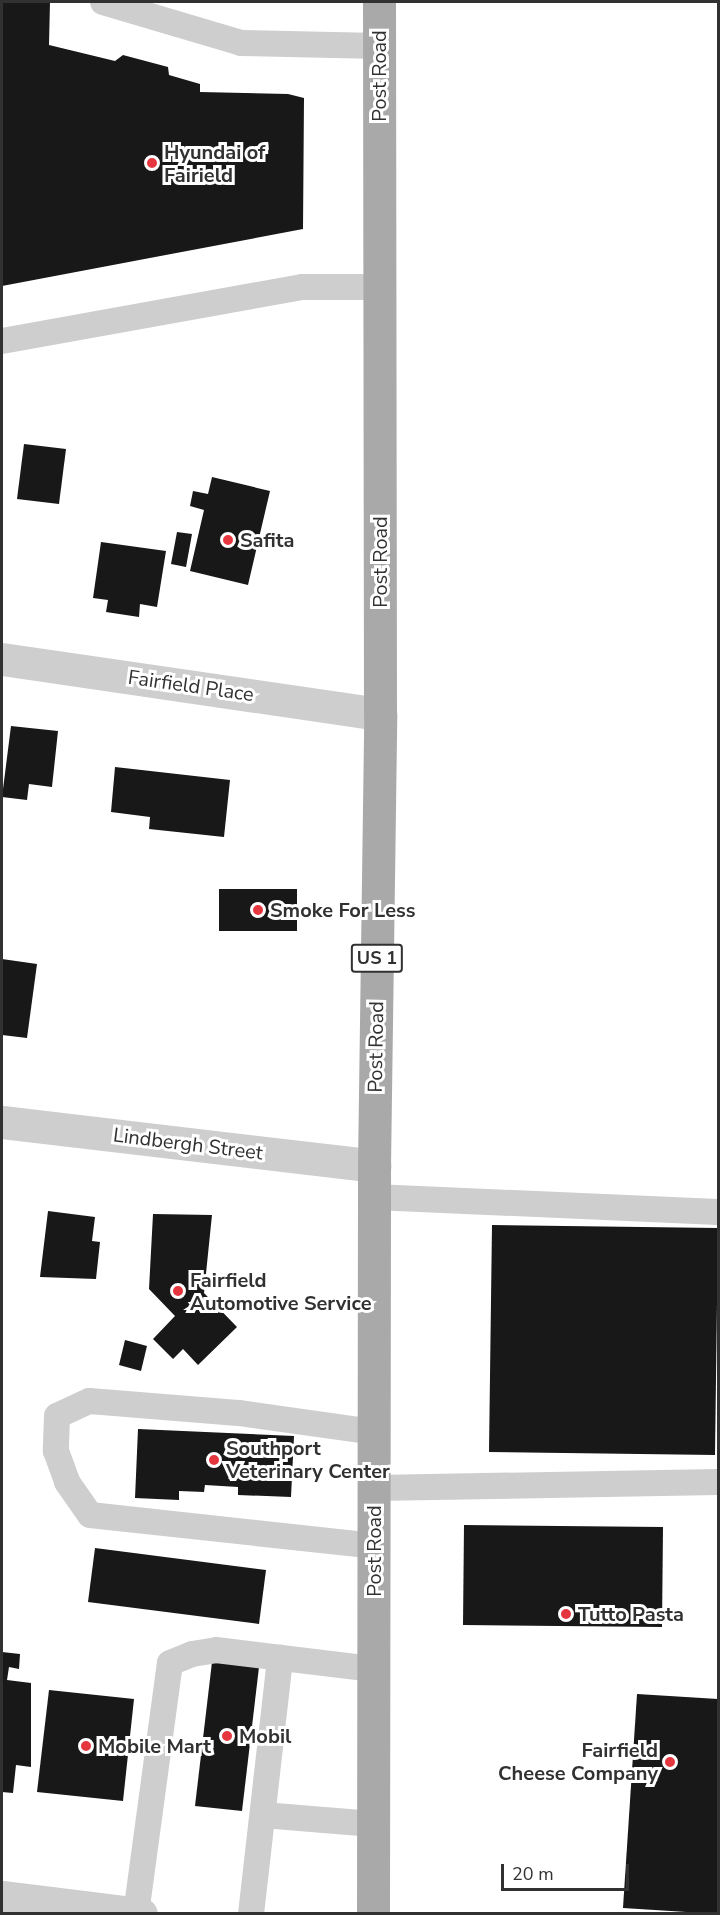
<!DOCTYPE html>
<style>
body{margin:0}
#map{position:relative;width:720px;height:1915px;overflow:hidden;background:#fff;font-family:"Nunito Sans",sans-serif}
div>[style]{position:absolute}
.building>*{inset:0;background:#181818}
.lane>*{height:26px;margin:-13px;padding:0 13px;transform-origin:13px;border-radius:13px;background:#cecece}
.street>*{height:33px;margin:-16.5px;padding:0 16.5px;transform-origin:16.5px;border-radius:16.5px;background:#cecece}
.primary>*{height:33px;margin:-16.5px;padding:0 16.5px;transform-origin:16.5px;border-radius:16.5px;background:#a9a9a9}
.dots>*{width:16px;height:16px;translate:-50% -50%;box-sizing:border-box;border:3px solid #fff;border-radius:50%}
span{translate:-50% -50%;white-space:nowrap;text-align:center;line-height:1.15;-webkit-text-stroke:6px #fff;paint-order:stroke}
.shield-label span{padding:2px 4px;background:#fff;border:2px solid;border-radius:4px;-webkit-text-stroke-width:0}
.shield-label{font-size:18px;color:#313131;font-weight:700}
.street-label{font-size:20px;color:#313131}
.poi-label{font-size:20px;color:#313131;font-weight:700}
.left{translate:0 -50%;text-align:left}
.right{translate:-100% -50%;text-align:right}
.frame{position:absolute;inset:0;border:3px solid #313131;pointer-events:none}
.scale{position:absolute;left:501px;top:1864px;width:128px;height:27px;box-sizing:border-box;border:3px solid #313131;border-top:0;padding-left:8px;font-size:18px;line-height:21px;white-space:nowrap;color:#313131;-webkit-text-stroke:4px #fff;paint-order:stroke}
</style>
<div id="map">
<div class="building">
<div style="clip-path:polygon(2px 2px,50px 2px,49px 45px,115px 61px,123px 55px,168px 67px,169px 75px,200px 84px,200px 92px,288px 94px,304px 98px,303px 229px,2px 286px)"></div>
<div style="clip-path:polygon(24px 444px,66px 449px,59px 504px,17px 499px)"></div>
<div style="clip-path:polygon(212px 477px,270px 491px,248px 585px,190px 571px,204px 510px,190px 506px,193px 491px,208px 494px)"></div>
<div style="clip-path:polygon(177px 532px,192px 534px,186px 567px,171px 564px)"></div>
<div style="clip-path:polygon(101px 542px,166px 551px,157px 607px,140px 604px,139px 617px,106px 612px,108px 600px,93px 598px)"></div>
<div style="clip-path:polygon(11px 726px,58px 731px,52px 787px,29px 784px,27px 800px,2px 797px)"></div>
<div style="clip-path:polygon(115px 767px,230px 780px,224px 837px,149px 829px,150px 817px,111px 812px)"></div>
<div style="clip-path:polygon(219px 889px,297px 889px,297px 931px,219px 931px)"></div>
<div style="clip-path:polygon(2px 959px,37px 964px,27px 1038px,2px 1035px)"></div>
<div style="clip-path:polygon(48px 1211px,95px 1217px,92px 1241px,100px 1242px,96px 1279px,40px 1277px)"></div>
<div style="clip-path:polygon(153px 1214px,212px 1215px,204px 1293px,237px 1327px,198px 1365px,183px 1349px,173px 1359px,153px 1339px,175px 1316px,149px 1289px)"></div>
<div style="clip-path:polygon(492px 1225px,718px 1228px,715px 1455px,489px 1452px)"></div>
<div style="clip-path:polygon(125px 1340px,147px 1346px,141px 1371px,119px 1365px)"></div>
<div style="clip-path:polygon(138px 1429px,294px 1436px,291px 1497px,238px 1495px,238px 1487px,205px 1485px,204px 1492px,179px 1491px,179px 1500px,135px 1498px)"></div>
<div style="clip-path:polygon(464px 1525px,663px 1527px,662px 1627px,463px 1625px)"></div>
<div style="clip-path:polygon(95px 1548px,266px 1570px,259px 1624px,88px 1602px)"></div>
<div style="clip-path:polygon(2px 1652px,20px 1654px,19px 1669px,9px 1667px,7px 1680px,31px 1683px,31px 1767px,16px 1765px,13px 1793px,2px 1792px)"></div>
<div style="clip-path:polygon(212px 1662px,259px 1667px,242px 1811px,195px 1806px)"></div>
<div style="clip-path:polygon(49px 1690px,134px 1699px,123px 1801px,37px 1792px)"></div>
<div style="clip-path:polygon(637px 1694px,718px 1699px,718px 1914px,623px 1908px)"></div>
</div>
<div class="lane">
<div style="left:103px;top:2px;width:144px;rotate:16.5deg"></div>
<div style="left:241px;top:43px;width:138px;rotate:1.2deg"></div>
<div style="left:2px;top:341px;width:305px;rotate:-10.2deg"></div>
<div style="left:302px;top:287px;width:77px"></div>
<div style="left:374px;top:1197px;width:344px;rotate:2.5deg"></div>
<div style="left:374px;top:1432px;width:137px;rotate:-172deg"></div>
<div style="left:238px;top:1413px;width:149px;rotate:-175.4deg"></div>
<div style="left:89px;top:1401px;width:35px;rotate:155deg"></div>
<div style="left:57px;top:1416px;width:35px;rotate:92deg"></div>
<div style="left:56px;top:1451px;width:33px;rotate:70deg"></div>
<div style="left:67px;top:1482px;width:40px;rotate:55.1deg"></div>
<div style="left:90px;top:1515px;width:286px;rotate:6.2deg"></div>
<div style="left:374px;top:1488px;width:344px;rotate:-1deg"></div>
<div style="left:263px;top:1815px;width:110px;rotate:4.7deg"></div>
<div style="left:136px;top:1914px;width:253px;rotate:-82.3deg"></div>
<div style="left:170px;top:1663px;width:24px;rotate:-22deg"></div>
<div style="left:192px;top:1654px;width:24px;rotate:-9deg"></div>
<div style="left:216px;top:1650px;width:159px;rotate:6.9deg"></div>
<div style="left:251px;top:1914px;width:258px;rotate:-83.5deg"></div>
</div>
<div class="street">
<div style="left:2px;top:659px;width:382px;rotate:8.3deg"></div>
<div style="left:2px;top:1122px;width:375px;rotate:6.7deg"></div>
<div style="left:2px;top:1897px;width:140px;rotate:7deg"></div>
</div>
<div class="primary">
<div style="left:373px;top:1914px;width:748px;rotate:-89.92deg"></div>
<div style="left:374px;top:1166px;width:452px;rotate:-89.2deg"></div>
<div style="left:380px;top:714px;width:712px;rotate:-90.08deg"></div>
</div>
<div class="dots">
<div style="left:152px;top:163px;background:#e5363f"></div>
<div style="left:228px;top:540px;background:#e5363f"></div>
<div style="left:258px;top:910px;background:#e5363f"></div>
<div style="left:178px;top:1291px;background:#e5363f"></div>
<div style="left:214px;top:1460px;background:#e5363f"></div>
<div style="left:566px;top:1614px;background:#e5363f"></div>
<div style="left:227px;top:1736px;background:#e5363f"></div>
<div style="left:86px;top:1746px;background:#e5363f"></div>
<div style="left:670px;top:1762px;background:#e5363f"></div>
</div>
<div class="shield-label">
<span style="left:377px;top:958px">US 1</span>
</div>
<div class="street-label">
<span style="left:379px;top:76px;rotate:-90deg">Post Road</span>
<span style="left:380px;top:562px;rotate:-90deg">Post Road</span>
<span style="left:191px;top:686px;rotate:8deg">Fairfield Place</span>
<span style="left:376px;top:1047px;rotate:-89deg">Post Road</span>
<span style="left:188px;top:1144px;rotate:7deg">Lindbergh Street</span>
<span style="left:374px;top:1551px;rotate:-90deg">Post Road</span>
</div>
<div class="poi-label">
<span class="left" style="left:164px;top:164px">Hyundai of<br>Fairield</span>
<span class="left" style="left:240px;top:540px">Safita</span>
<span class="left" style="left:270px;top:910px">Smoke For Less</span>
<span class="left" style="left:190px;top:1292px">Fairfield<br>Automotive Service</span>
<span class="left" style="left:226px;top:1460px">Southport<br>Veterinary Center</span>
<span class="left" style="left:578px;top:1614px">Tutto Pasta</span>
<span class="left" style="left:239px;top:1736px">Mobil</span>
<span class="left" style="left:98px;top:1746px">Mobile Mart</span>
<span class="right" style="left:658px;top:1762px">Fairfield<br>Cheese Company</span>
</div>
<div class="frame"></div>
<div class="scale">20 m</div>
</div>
